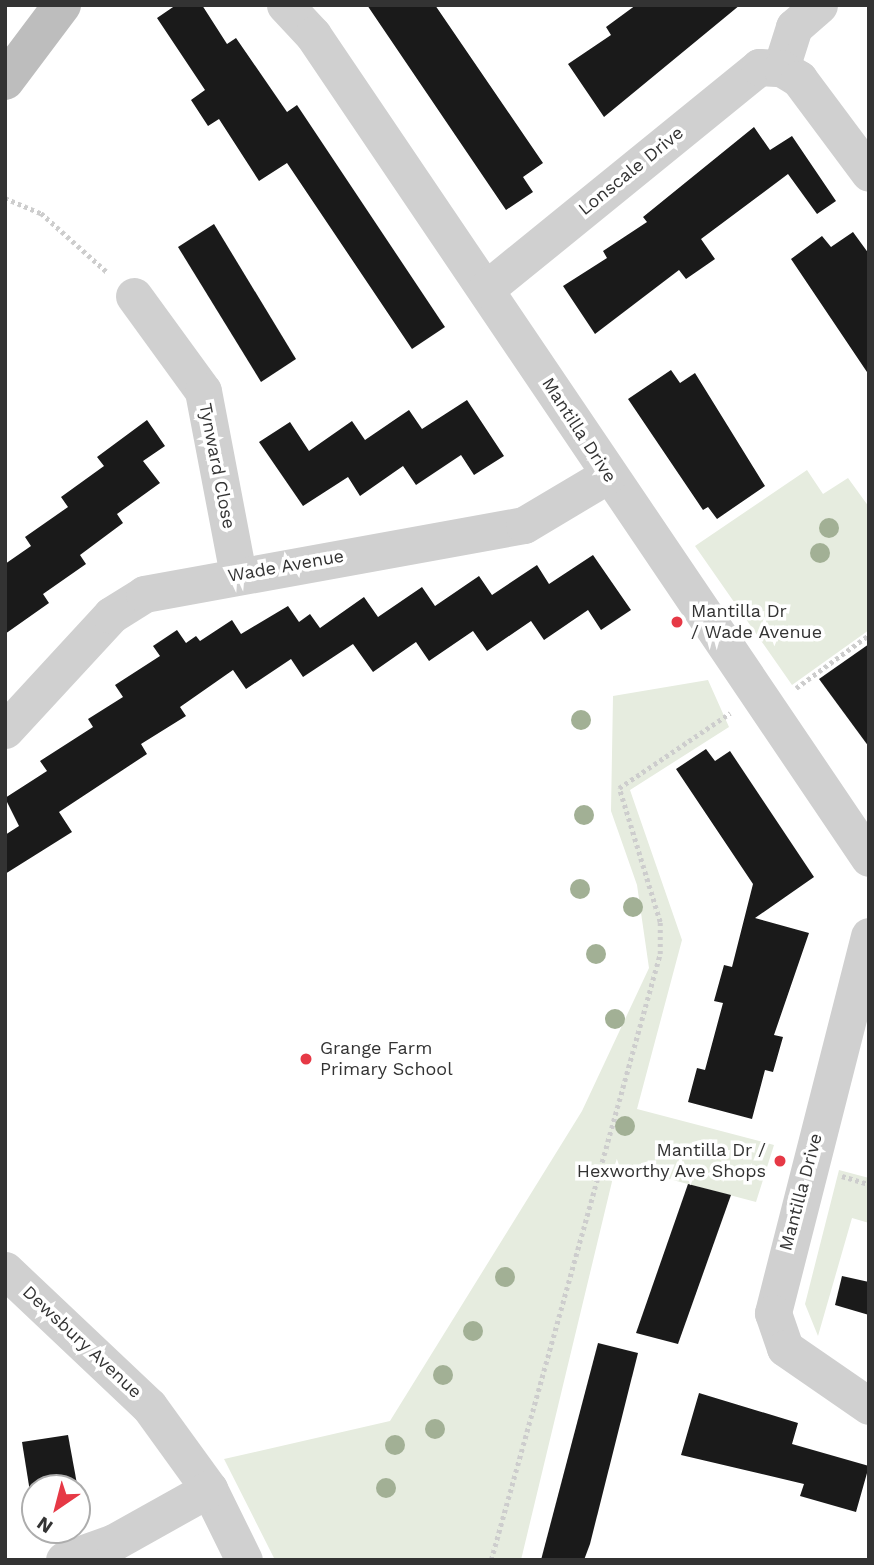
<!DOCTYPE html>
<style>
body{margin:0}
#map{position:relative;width:874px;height:1565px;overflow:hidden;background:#fff;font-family:"Work Sans",sans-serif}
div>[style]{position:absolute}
.green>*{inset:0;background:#e6ecdf}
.building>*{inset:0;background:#1a1a1a}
.path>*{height:4.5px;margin-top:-2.25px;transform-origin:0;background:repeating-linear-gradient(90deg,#cdcdcd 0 3.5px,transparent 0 7px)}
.street>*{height:37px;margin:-18.5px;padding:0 18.5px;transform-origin:18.5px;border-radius:18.5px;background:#d0d0d0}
.secondary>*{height:38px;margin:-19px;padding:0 19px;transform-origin:19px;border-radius:19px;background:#bdbdbd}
.trees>*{width:20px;height:20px;margin:-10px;border-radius:50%;background:#a2b095}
.dots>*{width:19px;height:19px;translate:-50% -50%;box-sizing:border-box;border:4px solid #fff;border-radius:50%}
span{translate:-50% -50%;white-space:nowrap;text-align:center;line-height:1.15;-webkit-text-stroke:7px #fff;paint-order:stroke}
.street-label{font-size:18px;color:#333}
.poi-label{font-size:18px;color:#333}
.left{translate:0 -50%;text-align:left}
.right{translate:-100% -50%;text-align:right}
.frame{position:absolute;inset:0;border:7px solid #333;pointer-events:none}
.north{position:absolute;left:21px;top:1474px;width:70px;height:70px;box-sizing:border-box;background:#fff;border:2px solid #adadad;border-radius:50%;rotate:215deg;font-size:19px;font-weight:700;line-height:28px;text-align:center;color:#333}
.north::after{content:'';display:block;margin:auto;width:24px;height:32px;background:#e63946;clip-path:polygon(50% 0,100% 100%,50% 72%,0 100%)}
</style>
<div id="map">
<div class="green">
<div style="clip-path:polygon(807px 470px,823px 494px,848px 478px,869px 507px,869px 630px,792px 685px,695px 546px)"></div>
<div style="clip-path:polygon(708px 680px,729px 727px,630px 790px,682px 940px,637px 1109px,774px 1145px,756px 1202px,616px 1165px,521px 1560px,275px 1560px,224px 1459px,390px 1421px,582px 1111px,649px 968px,637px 885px,611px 811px,613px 696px)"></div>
<div style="clip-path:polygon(839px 1170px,869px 1178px,869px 1223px,852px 1218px,818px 1336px,805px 1304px)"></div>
</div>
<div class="building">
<div style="clip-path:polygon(176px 5px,202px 5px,227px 44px,236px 38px,287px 112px,297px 105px,445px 327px,412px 349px,287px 163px,259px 181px,219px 119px,208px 126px,191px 100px,205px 90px,157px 18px)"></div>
<div style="clip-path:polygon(367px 5px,435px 5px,543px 163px,523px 177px,533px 192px,506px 210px)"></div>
<div style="clip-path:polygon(636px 5px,740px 5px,604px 117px,568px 64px,611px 35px,606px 27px)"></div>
<div style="clip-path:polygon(754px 127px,770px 150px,792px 136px,836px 201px,817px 214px,788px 174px,701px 239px,715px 259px,686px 279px,679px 270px,595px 334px,563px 286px,607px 258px,603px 251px,647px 222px,643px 217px)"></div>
<div style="clip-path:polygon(214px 224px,296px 359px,261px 382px,178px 247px)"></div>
<div style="clip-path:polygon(853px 232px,869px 254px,869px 375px,791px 259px,822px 236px,831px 247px)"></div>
<div style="clip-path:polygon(671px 370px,680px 383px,695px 373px,765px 486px,717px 519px,708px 507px,703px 510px,628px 399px)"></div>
<div style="clip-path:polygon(467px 400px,504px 456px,474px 475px,461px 455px,416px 485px,403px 466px,360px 496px,348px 477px,303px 506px,259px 442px,290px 422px,309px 451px,352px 421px,365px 440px,409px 410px,422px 429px)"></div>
<div style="clip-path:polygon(147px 420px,165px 446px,143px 461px,160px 483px,117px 514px,123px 523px,80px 555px,86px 564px,43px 594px,49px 603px,5px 634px,5px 564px,31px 546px,25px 537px,68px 507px,61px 497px,104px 466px,97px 457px)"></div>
<div style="clip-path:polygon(593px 555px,631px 610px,601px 630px,588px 610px,544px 640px,531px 621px,487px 651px,473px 631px,429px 661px,416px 642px,373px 672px,353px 644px,303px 677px,291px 659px,246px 689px,233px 670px,180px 707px,186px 716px,141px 744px,147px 754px,59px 812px,72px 832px,5px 874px,5px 835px,19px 826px,5px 798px,47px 771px,40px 761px,93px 727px,88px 719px,123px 697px,115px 685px,160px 656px,153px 646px,177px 630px,186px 643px,196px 636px,200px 641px,232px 620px,241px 634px,288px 606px,299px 622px,310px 614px,320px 628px,364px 597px,378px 617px,422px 587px,435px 606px,479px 576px,492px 595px,537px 565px,549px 584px)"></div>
<div style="clip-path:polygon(869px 644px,869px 747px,819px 679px)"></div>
<div style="clip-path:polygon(706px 749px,715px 761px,730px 751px,814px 877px,755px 918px,809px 933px,774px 1035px,783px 1037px,773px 1072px,765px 1070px,752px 1119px,688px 1102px,697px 1068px,705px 1070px,723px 1003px,714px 1001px,724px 965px,732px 967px,753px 884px,676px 769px)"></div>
<div style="clip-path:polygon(688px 1184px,731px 1195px,678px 1344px,636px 1333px)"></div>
<div style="clip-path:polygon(842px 1276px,869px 1282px,869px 1315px,835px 1305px)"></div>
<div style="clip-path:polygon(598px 1343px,638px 1353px,590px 1544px,584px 1560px,541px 1560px)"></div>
<div style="clip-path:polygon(699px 1393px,798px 1423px,792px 1444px,869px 1466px,856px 1512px,800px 1496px,804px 1484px,681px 1455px)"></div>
<div style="clip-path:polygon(68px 1435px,77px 1484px,30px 1492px,22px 1442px)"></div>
</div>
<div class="path">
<div style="left:5px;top:198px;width:39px;rotate:23deg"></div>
<div style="left:41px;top:213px;width:90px;rotate:41.8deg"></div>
<div style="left:796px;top:688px;width:90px;rotate:-36deg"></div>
<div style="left:842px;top:1176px;width:28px;rotate:17deg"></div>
<div style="left:491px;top:1560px;width:629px;rotate:-74.42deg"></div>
<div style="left:660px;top:954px;width:32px;rotate:-90deg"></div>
<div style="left:660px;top:922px;width:140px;rotate:-107deg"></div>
<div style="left:619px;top:788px;width:134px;rotate:-34deg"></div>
</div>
<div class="street">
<div style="left:285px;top:5px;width:41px;rotate:47deg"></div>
<div style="left:313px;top:35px;width:993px;rotate:55.96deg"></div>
<div style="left:781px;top:68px;width:43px;rotate:-72.4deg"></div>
<div style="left:794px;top:27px;width:33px;rotate:-41deg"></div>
<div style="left:486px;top:289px;width:352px;rotate:-39.1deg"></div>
<div style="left:759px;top:67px;width:22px;rotate:3deg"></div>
<div style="left:781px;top:68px;width:21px;rotate:31deg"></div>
<div style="left:799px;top:79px;width:117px;rotate:53.3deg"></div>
<div style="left:134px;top:296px;width:117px;rotate:54deg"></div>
<div style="left:203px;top:391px;width:186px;rotate:79.2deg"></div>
<div style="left:5px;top:730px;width:156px;rotate:-47.3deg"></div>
<div style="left:111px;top:615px;width:39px;rotate:-32deg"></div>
<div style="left:144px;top:594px;width:386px;rotate:-10.3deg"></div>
<div style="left:524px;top:525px;width:98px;rotate:-30.8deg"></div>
<div style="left:869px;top:936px;width:389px;rotate:104.3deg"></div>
<div style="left:773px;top:1313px;width:37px;rotate:71deg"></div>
<div style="left:785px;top:1348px;width:102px;rotate:34.6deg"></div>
<div style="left:5px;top:1270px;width:198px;rotate:43.4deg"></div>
<div style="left:149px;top:1406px;width:102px;rotate:54.1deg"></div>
<div style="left:209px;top:1489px;width:79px;rotate:63.8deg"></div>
<div style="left:64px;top:1560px;width:53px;rotate:-19.8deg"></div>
<div style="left:114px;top:1542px;width:109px;rotate:-29.2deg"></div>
</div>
<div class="secondary">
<div style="left:5px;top:81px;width:95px;rotate:-53.1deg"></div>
</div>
<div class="trees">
<div style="left:829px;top:528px"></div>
<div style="left:820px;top:553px"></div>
<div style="left:581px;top:720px"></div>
<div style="left:584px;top:815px"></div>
<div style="left:580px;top:889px"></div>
<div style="left:633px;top:907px"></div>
<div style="left:596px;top:954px"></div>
<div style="left:615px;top:1019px"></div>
<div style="left:625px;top:1126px"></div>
<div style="left:505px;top:1277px"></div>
<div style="left:473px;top:1331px"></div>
<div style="left:443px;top:1375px"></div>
<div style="left:435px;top:1429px"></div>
<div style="left:395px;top:1445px"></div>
<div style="left:386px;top:1488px"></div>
</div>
<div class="dots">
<div style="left:677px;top:622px;background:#e63946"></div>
<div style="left:306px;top:1059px;background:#e63946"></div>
<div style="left:780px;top:1161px;background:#e63946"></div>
</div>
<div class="street-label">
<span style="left:631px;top:171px;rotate:-39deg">Lonscale Drive</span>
<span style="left:579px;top:430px;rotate:57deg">Mantilla Drive</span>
<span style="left:217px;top:466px;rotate:79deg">Tynward Close</span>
<span style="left:286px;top:566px;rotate:-10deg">Wade Avenue</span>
<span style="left:801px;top:1192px;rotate:-75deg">Mantilla Drive</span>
<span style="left:82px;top:1342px;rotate:43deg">Dewsbury Avenue</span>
</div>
<div class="poi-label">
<span class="left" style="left:691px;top:622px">Mantilla Dr<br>/ Wade Avenue</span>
<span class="left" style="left:320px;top:1059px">Grange Farm<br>Primary School</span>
<span class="right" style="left:766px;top:1161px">Mantilla Dr /<br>Hexworthy Ave Shops</span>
</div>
<div class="frame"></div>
<div class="north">N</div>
</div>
